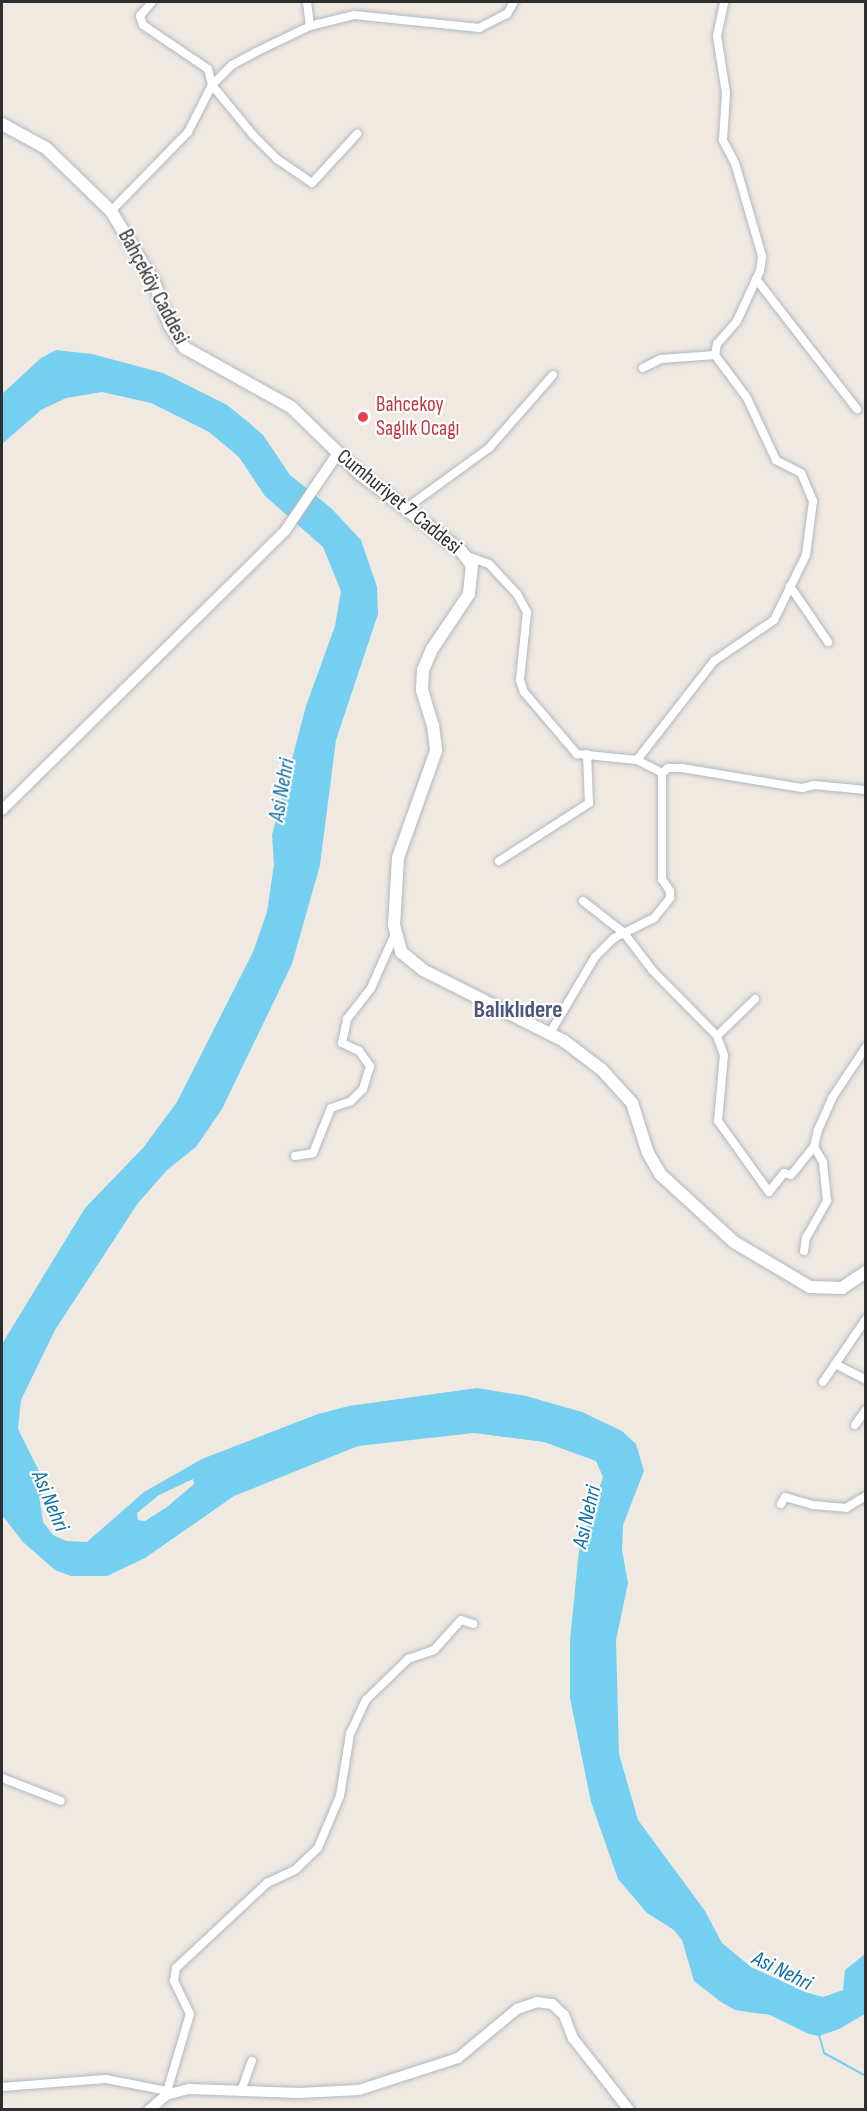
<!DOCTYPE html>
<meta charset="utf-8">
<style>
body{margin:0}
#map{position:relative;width:867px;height:2111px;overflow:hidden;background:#efe9e1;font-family:"Sofia Sans Condensed",sans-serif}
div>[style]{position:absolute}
.water>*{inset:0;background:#75cff0}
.stream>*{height:2px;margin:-1px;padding:0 1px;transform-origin:1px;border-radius:1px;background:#75cff0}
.roads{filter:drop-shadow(0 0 2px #b4b7c1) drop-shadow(0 0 2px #b4b7c1)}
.minor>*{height:8px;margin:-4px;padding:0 4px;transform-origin:4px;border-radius:4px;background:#fff}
.tertiary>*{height:10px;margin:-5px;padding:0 5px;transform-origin:5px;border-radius:5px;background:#fff}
.secondary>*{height:12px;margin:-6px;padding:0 6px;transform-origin:6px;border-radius:6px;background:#fff}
.dots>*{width:16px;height:16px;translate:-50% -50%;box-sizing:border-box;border:3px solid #fff;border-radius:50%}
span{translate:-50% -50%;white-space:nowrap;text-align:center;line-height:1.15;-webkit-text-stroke:4.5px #fff;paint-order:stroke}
.street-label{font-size:21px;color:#2e2e2e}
.health-label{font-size:21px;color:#be3a42}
.left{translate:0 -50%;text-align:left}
.water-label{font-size:22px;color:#0d6fa3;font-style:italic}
.quarter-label{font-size:24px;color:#4d5680;font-weight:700}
.frame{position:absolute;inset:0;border:3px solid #2e2e2e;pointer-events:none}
</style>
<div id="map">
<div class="water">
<div style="clip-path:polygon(evenodd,56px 350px,92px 354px,163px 373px,227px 405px,247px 421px,263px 435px,290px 475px,331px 508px,361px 540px,377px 587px,378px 614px,336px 740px,320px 865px,292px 964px,222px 1109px,196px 1147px,167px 1170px,138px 1203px,55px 1330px,21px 1400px,18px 1429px,44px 1481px,40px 1502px,43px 1522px,53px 1535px,66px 1541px,87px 1542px,144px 1492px,202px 1459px,318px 1414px,349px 1406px,477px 1388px,526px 1396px,582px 1412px,622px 1431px,636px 1444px,644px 1471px,623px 1525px,622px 1550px,628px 1583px,616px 1640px,619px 1754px,638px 1820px,705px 1911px,722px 1943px,751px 1967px,805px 1992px,823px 1997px,843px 1990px,845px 1970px,865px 1954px,865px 2014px,839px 2029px,819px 2036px,809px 2034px,770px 2015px,735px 2010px,721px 2002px,694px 1981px,682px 1940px,674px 1930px,647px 1913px,618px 1879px,591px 1802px,570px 1698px,570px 1640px,579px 1550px,603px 1477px,596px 1461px,544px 1442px,474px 1433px,358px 1446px,234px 1496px,145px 1558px,107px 1576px,71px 1576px,55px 1570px,23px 1542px,2px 1515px,2px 1344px,85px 1208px,143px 1148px,177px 1102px,253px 952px,267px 912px,274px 864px,272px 835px,306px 706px,335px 626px,341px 591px,323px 547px,265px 496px,239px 457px,209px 432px,151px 403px,102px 392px,66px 398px,41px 410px,2px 444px,2px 394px,41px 358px,56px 350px,193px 1479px,194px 1484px,167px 1507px,145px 1521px,138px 1520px,137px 1513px,159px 1495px,193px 1479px)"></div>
</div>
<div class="stream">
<div style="left:819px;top:2035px;width:19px;rotate:74deg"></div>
<div style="left:824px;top:2053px;width:48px;rotate:28.7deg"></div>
</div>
<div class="roads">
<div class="minor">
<div style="left:152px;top:2px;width:18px;rotate:131deg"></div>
<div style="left:140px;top:16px;width:9px;rotate:72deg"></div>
<div style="left:143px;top:25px;width:78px;rotate:34.1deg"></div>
<div style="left:208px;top:69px;width:16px;rotate:76deg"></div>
<div style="left:212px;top:85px;width:65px;rotate:50.6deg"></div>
<div style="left:253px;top:135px;width:34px;rotate:45deg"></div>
<div style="left:277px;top:159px;width:42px;rotate:34.4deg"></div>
<div style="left:312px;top:183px;width:67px;rotate:-47.4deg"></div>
<div style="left:307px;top:2px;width:24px;rotate:83deg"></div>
<div style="left:111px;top:211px;width:110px;rotate:-45.7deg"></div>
<div style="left:188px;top:132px;width:53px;rotate:-62.9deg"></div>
<div style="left:212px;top:85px;width:28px;rotate:-45deg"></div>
<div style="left:232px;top:65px;width:27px;rotate:-28deg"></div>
<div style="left:256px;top:52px;width:60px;rotate:-25.7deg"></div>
<div style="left:310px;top:26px;width:45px;rotate:-14deg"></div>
<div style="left:354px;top:15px;width:126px;rotate:5.9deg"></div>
<div style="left:479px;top:28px;width:31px;rotate:-27deg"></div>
<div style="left:507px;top:14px;width:14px;rotate:-60deg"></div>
<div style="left:756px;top:279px;width:165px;rotate:52.2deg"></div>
<div style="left:643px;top:368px;width:20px;rotate:-27deg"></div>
<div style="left:661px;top:359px;width:54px;rotate:-4.2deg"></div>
<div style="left:405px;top:509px;width:104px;rotate:-36deg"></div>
<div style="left:489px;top:448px;width:97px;rotate:-48.8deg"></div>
<div style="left:467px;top:556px;width:23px;rotate:20deg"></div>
<div style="left:489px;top:564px;width:41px;rotate:47deg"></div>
<div style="left:517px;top:594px;width:21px;rotate:61deg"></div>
<div style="left:527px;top:612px;width:68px;rotate:95.9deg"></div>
<div style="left:520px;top:680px;width:13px;rotate:72deg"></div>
<div style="left:524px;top:692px;width:82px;rotate:49.5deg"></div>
<div style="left:577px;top:754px;width:60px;rotate:5.7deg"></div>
<div style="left:637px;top:760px;width:28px;rotate:27deg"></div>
<div style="left:662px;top:773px;width:8px;rotate:-40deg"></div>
<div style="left:668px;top:768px;width:14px"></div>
<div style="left:682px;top:768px;width:122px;rotate:9.5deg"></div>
<div style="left:802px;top:788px;width:12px;rotate:-14deg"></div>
<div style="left:814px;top:785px;width:52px;rotate:5.5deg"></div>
<div style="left:790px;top:586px;width:68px;rotate:55.8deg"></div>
<div style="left:637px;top:760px;width:125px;rotate:-52.1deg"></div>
<div style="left:714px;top:661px;width:73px;rotate:-34.3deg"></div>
<div style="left:774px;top:620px;width:72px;rotate:-63.8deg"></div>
<div style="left:806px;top:555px;width:54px;rotate:-82.6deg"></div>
<div style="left:813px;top:501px;width:30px;rotate:-113deg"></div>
<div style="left:801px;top:473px;width:28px;rotate:-153deg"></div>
<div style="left:776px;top:460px;width:68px;rotate:-115.1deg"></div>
<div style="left:747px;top:398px;width:54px;rotate:-126.7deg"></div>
<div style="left:715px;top:355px;width:11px;rotate:-80deg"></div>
<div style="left:717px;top:344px;width:30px;rotate:-49deg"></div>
<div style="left:737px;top:321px;width:55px;rotate:-65.3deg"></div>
<div style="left:760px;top:271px;width:15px;rotate:-82deg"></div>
<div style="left:762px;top:256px;width:97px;rotate:-106.2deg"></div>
<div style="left:735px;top:163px;width:26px;rotate:-118deg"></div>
<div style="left:723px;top:140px;width:47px;rotate:-86.3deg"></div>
<div style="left:726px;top:93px;width:58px;rotate:-99deg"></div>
<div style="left:717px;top:36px;width:35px;rotate:-78deg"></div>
<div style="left:499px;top:861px;width:107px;rotate:-32.8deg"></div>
<div style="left:589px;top:803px;width:49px;rotate:-92.3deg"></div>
<div style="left:583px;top:901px;width:52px;rotate:38deg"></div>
<div style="left:624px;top:933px;width:48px;rotate:52.7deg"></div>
<div style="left:653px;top:971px;width:91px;rotate:45.4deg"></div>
<div style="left:717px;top:1036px;width:20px;rotate:70deg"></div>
<div style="left:724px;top:1055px;width:66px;rotate:95.2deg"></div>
<div style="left:718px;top:1121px;width:87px;rotate:54.3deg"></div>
<div style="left:769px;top:1192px;width:24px;rotate:-52deg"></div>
<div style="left:784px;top:1173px;width:7px;rotate:16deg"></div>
<div style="left:791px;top:1175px;width:36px;rotate:-51deg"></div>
<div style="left:550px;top:1033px;width:88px;rotate:-59.4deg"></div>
<div style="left:595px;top:957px;width:27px;rotate:-45deg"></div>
<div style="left:614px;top:938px;width:45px;rotate:-26.6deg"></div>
<div style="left:654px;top:918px;width:26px;rotate:-51deg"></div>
<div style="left:670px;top:898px;width:7px;rotate:-90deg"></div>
<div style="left:670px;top:891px;width:14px;rotate:-124deg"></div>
<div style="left:662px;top:879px;width:106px;rotate:-90deg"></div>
<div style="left:717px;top:1036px;width:53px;rotate:-44.2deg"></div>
<div style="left:295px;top:1156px;width:18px;rotate:-9deg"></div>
<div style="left:313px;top:1153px;width:48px;rotate:-68.2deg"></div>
<div style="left:331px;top:1108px;width:21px;rotate:-19deg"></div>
<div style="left:351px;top:1101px;width:17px;rotate:-45deg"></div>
<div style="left:363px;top:1089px;width:24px;rotate:-73deg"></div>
<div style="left:370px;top:1066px;width:19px;rotate:-126deg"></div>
<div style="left:359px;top:1051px;width:19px;rotate:-155deg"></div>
<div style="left:342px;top:1043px;width:25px;rotate:-78deg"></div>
<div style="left:347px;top:1019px;width:39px;rotate:-52deg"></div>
<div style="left:371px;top:988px;width:59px;rotate:-66deg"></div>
<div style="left:804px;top:1251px;width:13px;rotate:-81deg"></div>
<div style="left:806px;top:1238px;width:43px;rotate:-60.4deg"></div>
<div style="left:827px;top:1201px;width:39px;rotate:-96deg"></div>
<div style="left:823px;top:1162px;width:17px;rotate:-121deg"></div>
<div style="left:814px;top:1147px;width:17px;rotate:-77deg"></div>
<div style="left:818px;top:1130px;width:35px;rotate:-66deg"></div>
<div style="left:832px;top:1098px;width:61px;rotate:-56.3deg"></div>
<div style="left:835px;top:1364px;width:35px;rotate:27deg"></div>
<div style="left:823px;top:1382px;width:76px;rotate:-55.7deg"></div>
<div style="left:855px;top:1425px;width:19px;rotate:-54deg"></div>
<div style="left:781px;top:1504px;width:8px;rotate:-60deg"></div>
<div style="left:785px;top:1497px;width:29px;rotate:16deg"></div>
<div style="left:813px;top:1505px;width:33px;rotate:5deg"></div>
<div style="left:846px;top:1508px;width:23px;rotate:-31deg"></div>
<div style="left:2px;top:1778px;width:63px;rotate:21.3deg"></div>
<div style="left:2px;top:2087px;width:104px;rotate:-4.4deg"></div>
<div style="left:106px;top:2079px;width:62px;rotate:11.1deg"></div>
<div style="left:241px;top:2091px;width:32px;rotate:-70deg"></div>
<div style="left:166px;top:2095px;width:84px;rotate:-73.5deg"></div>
<div style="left:190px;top:2014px;width:37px;rotate:-116deg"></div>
<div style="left:174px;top:1981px;width:13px;rotate:-81deg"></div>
<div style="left:176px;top:1968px;width:125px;rotate:-43deg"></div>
<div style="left:267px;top:1883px;width:31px;rotate:-25deg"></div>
<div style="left:295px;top:1870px;width:32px;rotate:-44deg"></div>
<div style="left:318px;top:1848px;width:56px;rotate:-67.1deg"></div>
<div style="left:340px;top:1796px;width:63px;rotate:-80.8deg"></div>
<div style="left:350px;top:1734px;width:38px;rotate:-65deg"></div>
<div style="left:366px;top:1700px;width:59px;rotate:-44.3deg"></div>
<div style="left:408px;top:1659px;width:28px;rotate:-19deg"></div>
<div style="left:434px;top:1650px;width:40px;rotate:-48deg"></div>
<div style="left:461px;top:1620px;width:13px;rotate:18deg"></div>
</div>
<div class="tertiary">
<div style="left:2px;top:810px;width:397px;rotate:-44.6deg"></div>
<div style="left:285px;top:531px;width:94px;rotate:-55.8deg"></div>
<div style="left:149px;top:2110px;width:23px;rotate:-41deg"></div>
<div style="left:166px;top:2095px;width:24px;rotate:-15deg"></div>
<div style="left:189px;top:2089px;width:110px;rotate:2.1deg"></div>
<div style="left:299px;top:2093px;width:60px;rotate:-2.9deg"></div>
<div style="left:359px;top:2090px;width:104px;rotate:-17.9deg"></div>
<div style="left:458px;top:2058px;width:77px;rotate:-39.7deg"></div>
<div style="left:517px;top:2009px;width:21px;rotate:-19deg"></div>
<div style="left:537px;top:2002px;width:15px;rotate:8deg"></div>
<div style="left:552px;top:2004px;width:16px;rotate:43deg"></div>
<div style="left:564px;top:2015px;width:25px;rotate:69deg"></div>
<div style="left:573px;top:2038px;width:91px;rotate:52.1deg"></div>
</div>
<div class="secondary">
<div style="left:2px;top:124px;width:50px;rotate:28.6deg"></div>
<div style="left:46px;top:148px;width:91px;rotate:44.1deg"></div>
<div style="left:111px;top:211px;width:83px;rotate:58.8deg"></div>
<div style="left:154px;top:282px;width:47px;rotate:70deg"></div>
<div style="left:170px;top:326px;width:27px;rotate:56deg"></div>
<div style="left:185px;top:348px;width:121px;rotate:29.1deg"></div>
<div style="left:291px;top:407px;width:96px;rotate:44.2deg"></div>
<div style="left:360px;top:474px;width:127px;rotate:37.3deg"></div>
<div style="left:461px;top:551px;width:18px;rotate:52deg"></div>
<div style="left:472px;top:565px;width:29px;rotate:96deg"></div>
<div style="left:469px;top:594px;width:66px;rotate:123.9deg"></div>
<div style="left:432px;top:649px;width:23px;rotate:113deg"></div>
<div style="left:423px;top:670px;width:20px;rotate:93deg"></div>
<div style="left:422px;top:690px;width:37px;rotate:73deg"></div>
<div style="left:433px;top:725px;width:26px;rotate:83deg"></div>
<div style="left:436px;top:751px;width:114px;rotate:109.6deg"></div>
<div style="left:398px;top:858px;width:67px;rotate:93.4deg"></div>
<div style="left:394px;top:925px;width:28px;rotate:75deg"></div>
<div style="left:401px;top:952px;width:28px;rotate:39deg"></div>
<div style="left:423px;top:970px;width:158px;rotate:26.7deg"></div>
<div style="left:564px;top:1041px;width:48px;rotate:37.3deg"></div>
<div style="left:602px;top:1070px;width:45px;rotate:47.7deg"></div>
<div style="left:632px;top:1103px;width:52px;rotate:72.3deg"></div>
<div style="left:648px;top:1153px;width:24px;rotate:60deg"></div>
<div style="left:660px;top:1174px;width:100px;rotate:42.6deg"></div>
<div style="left:734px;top:1242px;width:88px;rotate:30.6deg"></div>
<div style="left:810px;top:1287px;width:32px;rotate:2deg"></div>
<div style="left:842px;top:1288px;width:29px;rotate:-34deg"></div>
</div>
</div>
<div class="dots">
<div style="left:363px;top:417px;background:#e0444e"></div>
</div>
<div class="street-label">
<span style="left:153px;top:287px;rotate:62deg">Bahçeköy Caddesi</span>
<span style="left:399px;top:502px;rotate:39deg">Cumhuriyet 7 Caddesi</span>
</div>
<div class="health-label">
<span class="left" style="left:376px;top:417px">Bahcekoy<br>Saglık Ocagı</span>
</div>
<div class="water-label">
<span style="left:282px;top:790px;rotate:-80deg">Asi Nehri</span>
<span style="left:50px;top:1501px;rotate:67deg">Asi Nehri</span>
<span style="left:587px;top:1517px;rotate:-77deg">Asi Nehri</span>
<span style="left:782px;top:1971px;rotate:26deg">Asi Nehri</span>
</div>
<div class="quarter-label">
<span style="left:518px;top:1010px">Balıklıdere</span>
</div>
<div class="frame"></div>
</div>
